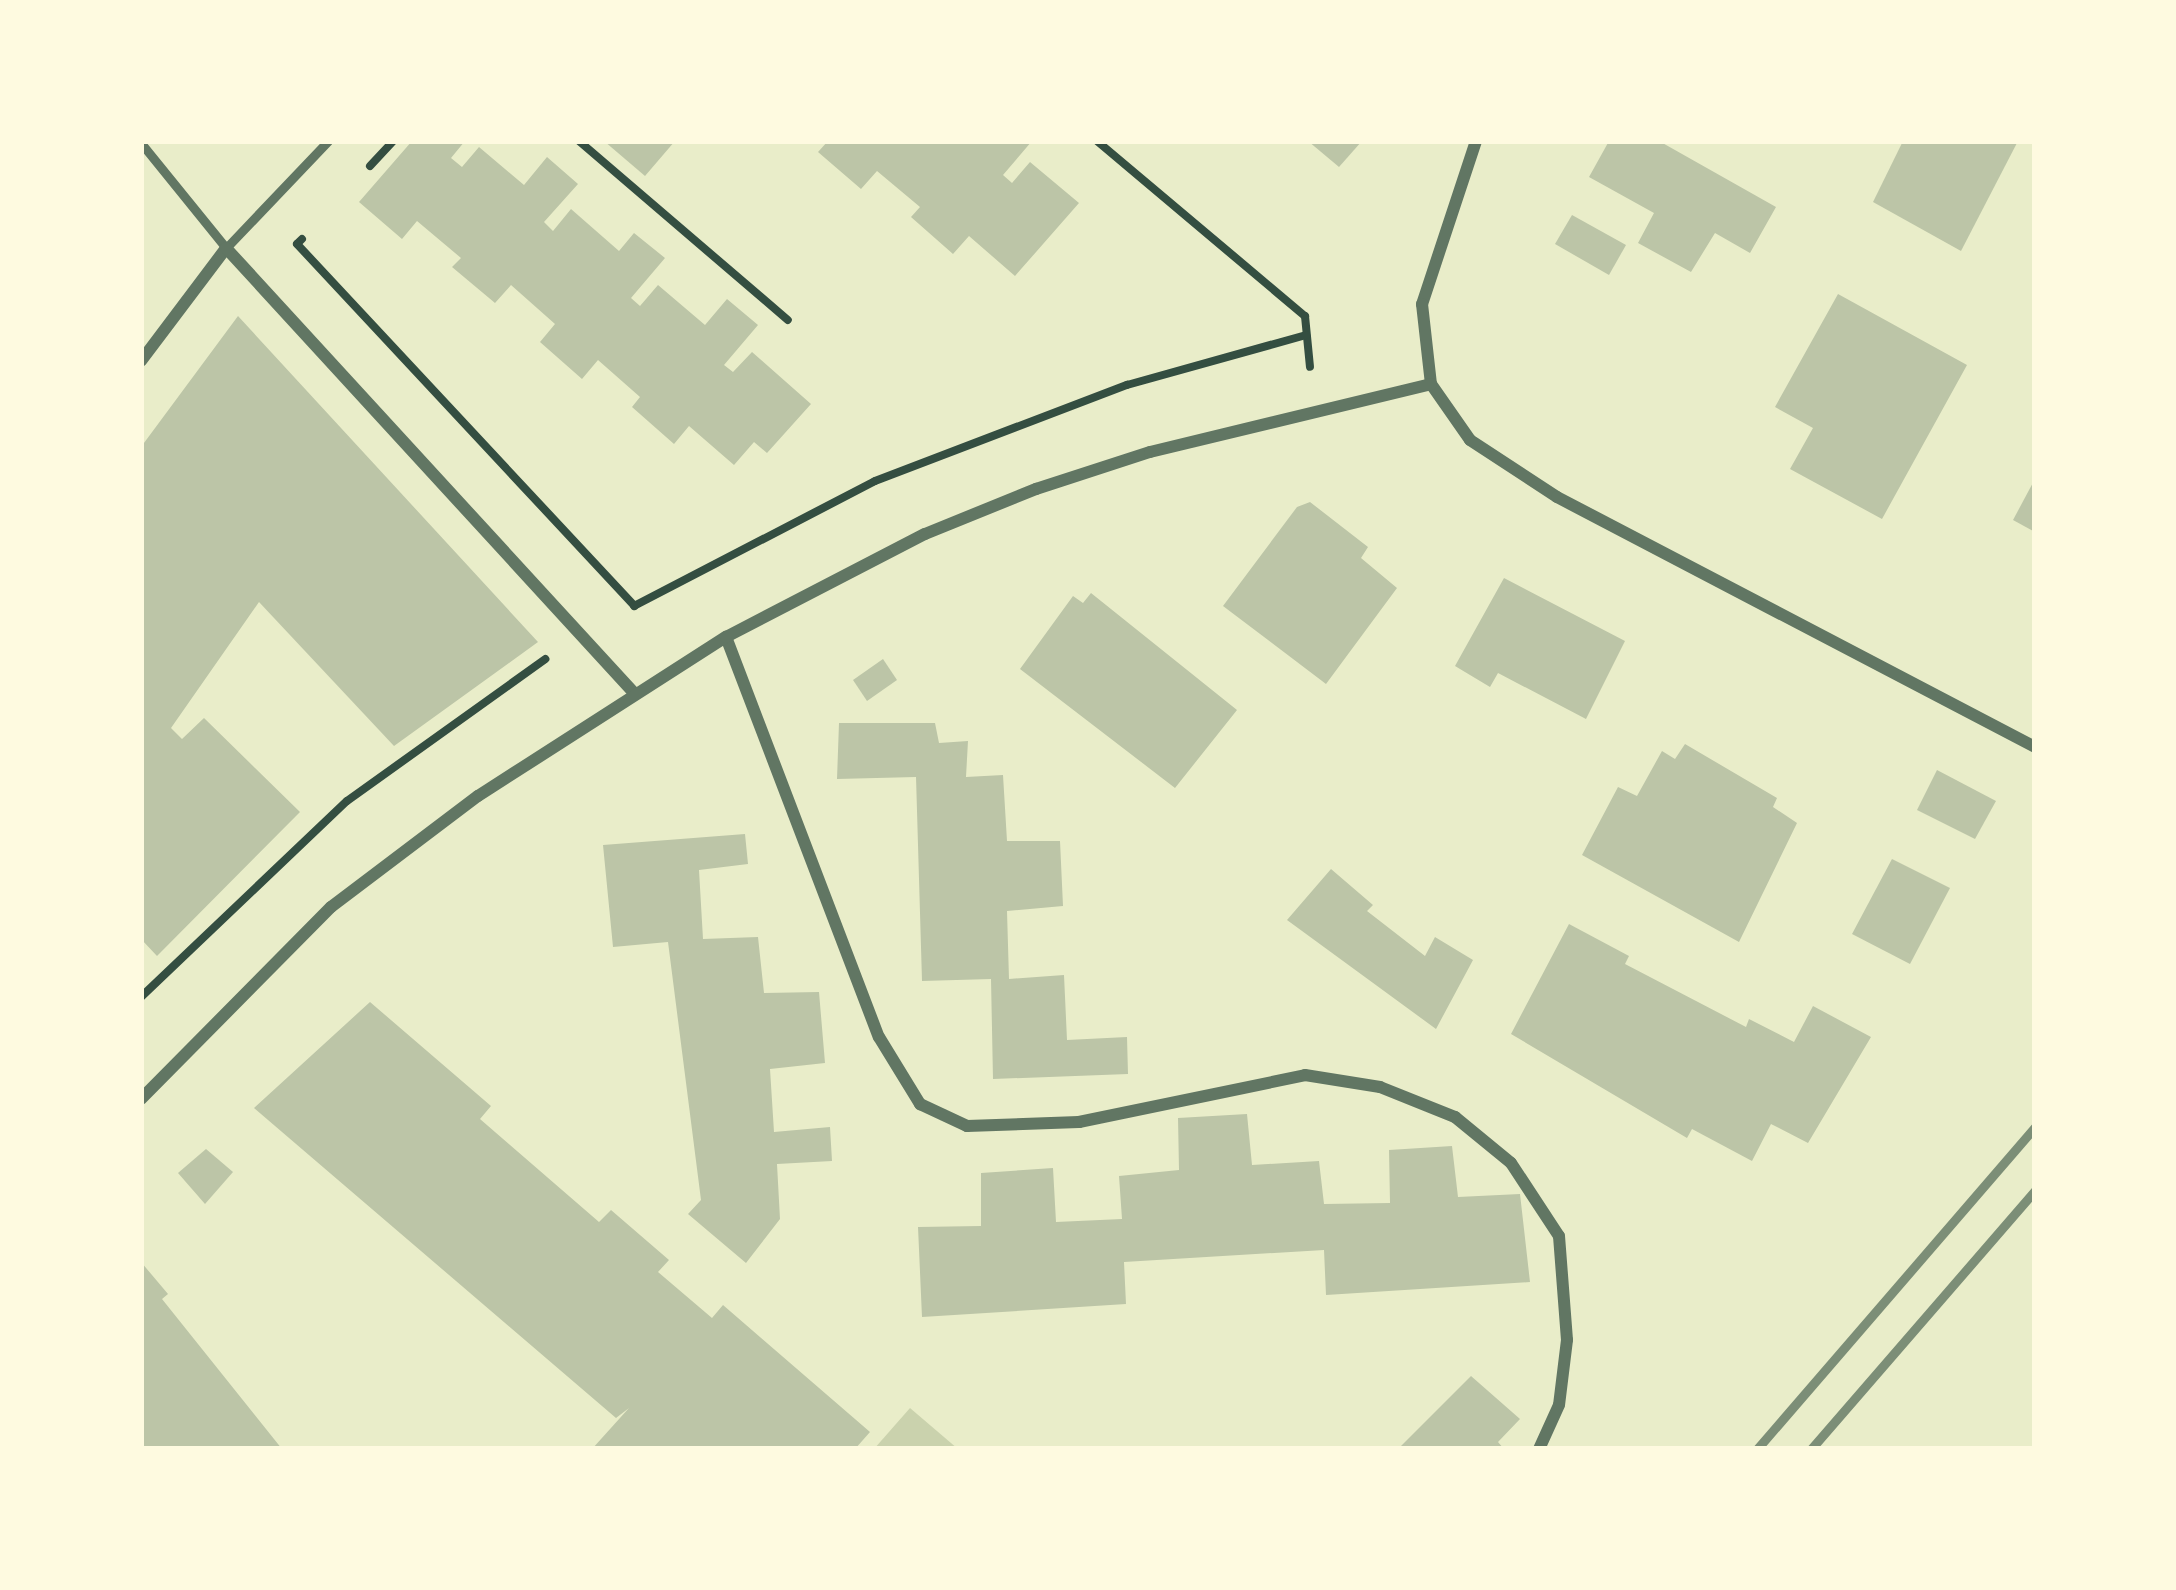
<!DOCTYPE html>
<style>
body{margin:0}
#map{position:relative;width:2176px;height:1590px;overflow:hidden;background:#e9edc9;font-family:"Fira Sans",sans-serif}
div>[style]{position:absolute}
.green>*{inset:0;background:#cad2ad}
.building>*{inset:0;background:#bcc5a7}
.path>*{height:8px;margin:-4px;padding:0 4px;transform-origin:4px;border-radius:4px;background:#344e41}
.service>*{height:9px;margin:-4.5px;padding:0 4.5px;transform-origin:4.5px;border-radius:4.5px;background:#617663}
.minor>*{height:12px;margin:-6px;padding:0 6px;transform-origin:6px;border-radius:6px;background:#617663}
.rail>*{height:9px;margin:-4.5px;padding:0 4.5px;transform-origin:4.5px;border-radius:4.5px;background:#7c8e77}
span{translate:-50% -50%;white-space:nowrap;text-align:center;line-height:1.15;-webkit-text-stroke:9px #fefae0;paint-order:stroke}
.frame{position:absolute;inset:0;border:144px solid #fefae0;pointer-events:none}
</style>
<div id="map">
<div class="green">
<div style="clip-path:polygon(910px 1408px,958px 1449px,874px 1449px)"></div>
</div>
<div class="building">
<div style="clip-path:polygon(412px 141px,465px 141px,451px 158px,462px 167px,479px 147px,524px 185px,547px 157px,578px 184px,544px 222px,553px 231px,571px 209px,619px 251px,634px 233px,665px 258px,631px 298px,640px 306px,658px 285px,705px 325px,727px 299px,758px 325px,724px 365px,733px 372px,752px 352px,811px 404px,767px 453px,754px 442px,734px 465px,689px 426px,674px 444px,632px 407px,640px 397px,598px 360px,582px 379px,540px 342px,555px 324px,511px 285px,495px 303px,452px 267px,461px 258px,417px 221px,402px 239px,359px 202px)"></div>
<div style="clip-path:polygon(604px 141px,675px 141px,645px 176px)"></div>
<div style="clip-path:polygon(828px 141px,1032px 141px,1003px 175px,1012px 183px,1030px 162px,1079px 203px,1015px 276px,969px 236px,953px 254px,911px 217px,920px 207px,877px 171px,861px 189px,818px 152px)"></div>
<div style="clip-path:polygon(1308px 141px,1362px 141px,1339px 167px)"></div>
<div style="clip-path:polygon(1609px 141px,1659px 141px,1776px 207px,1750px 253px,1715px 233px,1691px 272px,1638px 243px,1654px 213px,1589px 177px)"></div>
<div style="clip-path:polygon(1903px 141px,2018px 141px,1961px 251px,1873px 202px)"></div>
<div style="clip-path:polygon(1572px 215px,1626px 245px,1609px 275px,1555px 244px)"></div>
<div style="clip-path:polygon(1838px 294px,1967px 365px,1882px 519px,1790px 469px,1813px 428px,1775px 407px)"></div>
<div style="clip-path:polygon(238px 316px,538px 642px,394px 746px,259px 602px,171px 728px,182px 739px,204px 718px,300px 812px,157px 956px,141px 939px,141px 447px)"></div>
<div style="clip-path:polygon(2035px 479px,2035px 532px,2013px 520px)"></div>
<div style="clip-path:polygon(1310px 502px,1368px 547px,1361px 558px,1397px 588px,1326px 684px,1223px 606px,1297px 507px)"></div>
<div style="clip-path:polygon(1504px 578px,1625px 641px,1586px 719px,1498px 673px,1490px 687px,1455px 666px)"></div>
<div style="clip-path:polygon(1091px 593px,1237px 710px,1175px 788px,1020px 669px,1073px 596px,1083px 603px)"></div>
<div style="clip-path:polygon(883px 659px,897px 680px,867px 701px,853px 680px)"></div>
<div style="clip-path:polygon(839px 723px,935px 723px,939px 743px,968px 741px,966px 777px,1003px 775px,1007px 841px,1060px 841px,1063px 906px,1007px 911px,1009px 979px,1064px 975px,1067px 1040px,1127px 1037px,1128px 1074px,993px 1079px,991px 979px,922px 981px,916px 777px,837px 779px)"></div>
<div style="clip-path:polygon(1685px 744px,1777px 798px,1773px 807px,1797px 823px,1739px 942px,1582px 855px,1618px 787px,1637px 796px,1662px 751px,1675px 759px)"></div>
<div style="clip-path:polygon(1937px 770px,1996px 801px,1975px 839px,1917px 810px)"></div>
<div style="clip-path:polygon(745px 834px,748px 864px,699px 870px,703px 939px,758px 937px,764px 993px,819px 992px,825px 1063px,770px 1069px,774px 1132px,830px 1127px,832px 1161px,777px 1164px,780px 1219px,746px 1263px,688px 1214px,701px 1200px,668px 942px,613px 947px,603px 845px)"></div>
<div style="clip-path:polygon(1892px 859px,1950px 888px,1910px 964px,1852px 934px)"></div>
<div style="clip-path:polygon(1331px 869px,1373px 905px,1367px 911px,1425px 956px,1435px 937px,1473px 960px,1436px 1029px,1287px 920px)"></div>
<div style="clip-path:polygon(1569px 924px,1629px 956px,1625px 964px,1746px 1027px,1749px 1019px,1794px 1042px,1813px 1006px,1871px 1037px,1808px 1143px,1771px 1124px,1752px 1161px,1692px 1129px,1687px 1138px,1511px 1034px)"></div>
<div style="clip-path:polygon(370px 1002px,491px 1106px,480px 1119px,599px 1222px,611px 1210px,669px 1260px,658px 1272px,712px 1318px,723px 1305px,870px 1432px,855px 1449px,592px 1449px,629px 1408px,616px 1418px,254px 1108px)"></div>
<div style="clip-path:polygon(1247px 1114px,1252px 1165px,1319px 1161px,1324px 1204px,1390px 1203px,1389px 1150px,1452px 1146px,1458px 1197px,1520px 1194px,1530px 1282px,1326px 1295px,1324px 1250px,1124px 1262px,1126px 1304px,922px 1317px,918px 1227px,981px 1226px,981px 1173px,1053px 1168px,1056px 1222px,1122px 1219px,1119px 1176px,1179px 1170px,1178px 1118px)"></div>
<div style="clip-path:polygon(206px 1149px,233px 1172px,205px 1204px,178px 1173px)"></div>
<div style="clip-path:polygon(141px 1262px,168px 1294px,162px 1299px,282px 1449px,141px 1449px)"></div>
<div style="clip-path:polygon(1471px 1376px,1520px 1419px,1498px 1442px,1504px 1449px,1398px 1449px)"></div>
</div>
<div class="path">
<div style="left:579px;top:141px;width:275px;rotate:40.6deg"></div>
<div style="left:1097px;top:141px;width:272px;rotate:40.1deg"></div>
<div style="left:1305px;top:316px;width:51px;rotate:84.4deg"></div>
<div style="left:370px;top:166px;width:34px;rotate:-47deg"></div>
<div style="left:302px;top:239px;width:7px;rotate:135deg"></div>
<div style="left:297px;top:244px;width:495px;rotate:47deg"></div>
<div style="left:634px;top:606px;width:271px;rotate:-27.4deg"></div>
<div style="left:875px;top:481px;width:270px;rotate:-20.9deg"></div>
<div style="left:1127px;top:385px;width:186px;rotate:-15.6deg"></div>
<div style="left:141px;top:997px;width:284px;rotate:-43.6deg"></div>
<div style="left:347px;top:801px;width:244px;rotate:-35.6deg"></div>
</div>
<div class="service">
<div style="left:141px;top:143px;width:135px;rotate:51deg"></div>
<div style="left:226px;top:248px;width:148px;rotate:-46.4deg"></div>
</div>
<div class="minor">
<div style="left:1476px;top:141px;width:172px;rotate:108.3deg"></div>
<div style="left:1422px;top:304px;width:81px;rotate:83.6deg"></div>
<div style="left:1431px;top:384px;width:68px;rotate:55.1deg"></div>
<div style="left:1470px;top:440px;width:104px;rotate:33.2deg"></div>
<div style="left:1557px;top:497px;width:539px;rotate:27.61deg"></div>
<div style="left:141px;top:361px;width:141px;rotate:-53deg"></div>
<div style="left:226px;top:248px;width:605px;rotate:47.48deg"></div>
<div style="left:726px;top:637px;width:428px;rotate:69.1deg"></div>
<div style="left:879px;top:1037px;width:79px;rotate:58.5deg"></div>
<div style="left:920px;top:1104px;width:52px;rotate:25.1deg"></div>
<div style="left:967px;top:1126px;width:112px;rotate:-2deg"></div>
<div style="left:1079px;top:1122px;width:231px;rotate:-11.7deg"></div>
<div style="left:1305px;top:1075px;width:76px;rotate:9.1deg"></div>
<div style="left:1380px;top:1087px;width:81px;rotate:21.8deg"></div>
<div style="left:1455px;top:1117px;width:72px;rotate:39.4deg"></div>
<div style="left:1511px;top:1163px;width:87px;rotate:56.7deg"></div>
<div style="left:1559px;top:1236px;width:104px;rotate:85.6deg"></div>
<div style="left:1567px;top:1340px;width:65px;rotate:97deg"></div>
<div style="left:1559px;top:1405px;width:48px;rotate:114.4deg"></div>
<div style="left:141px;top:1099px;width:270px;rotate:-45.3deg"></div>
<div style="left:331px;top:907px;width:184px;rotate:-37.1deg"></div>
<div style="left:478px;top:796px;width:295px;rotate:-32.7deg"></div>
<div style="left:726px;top:637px;width:224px;rotate:-27.4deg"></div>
<div style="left:925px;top:534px;width:120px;rotate:-22.1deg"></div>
<div style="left:1036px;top:489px;width:120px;rotate:-18deg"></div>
<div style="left:1150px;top:452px;width:289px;rotate:-13.6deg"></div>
</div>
<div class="rail">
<div style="left:1757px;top:1449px;width:425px;rotate:-49.2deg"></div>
<div style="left:1811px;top:1449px;width:342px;rotate:-49.1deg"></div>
</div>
<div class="frame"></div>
</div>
